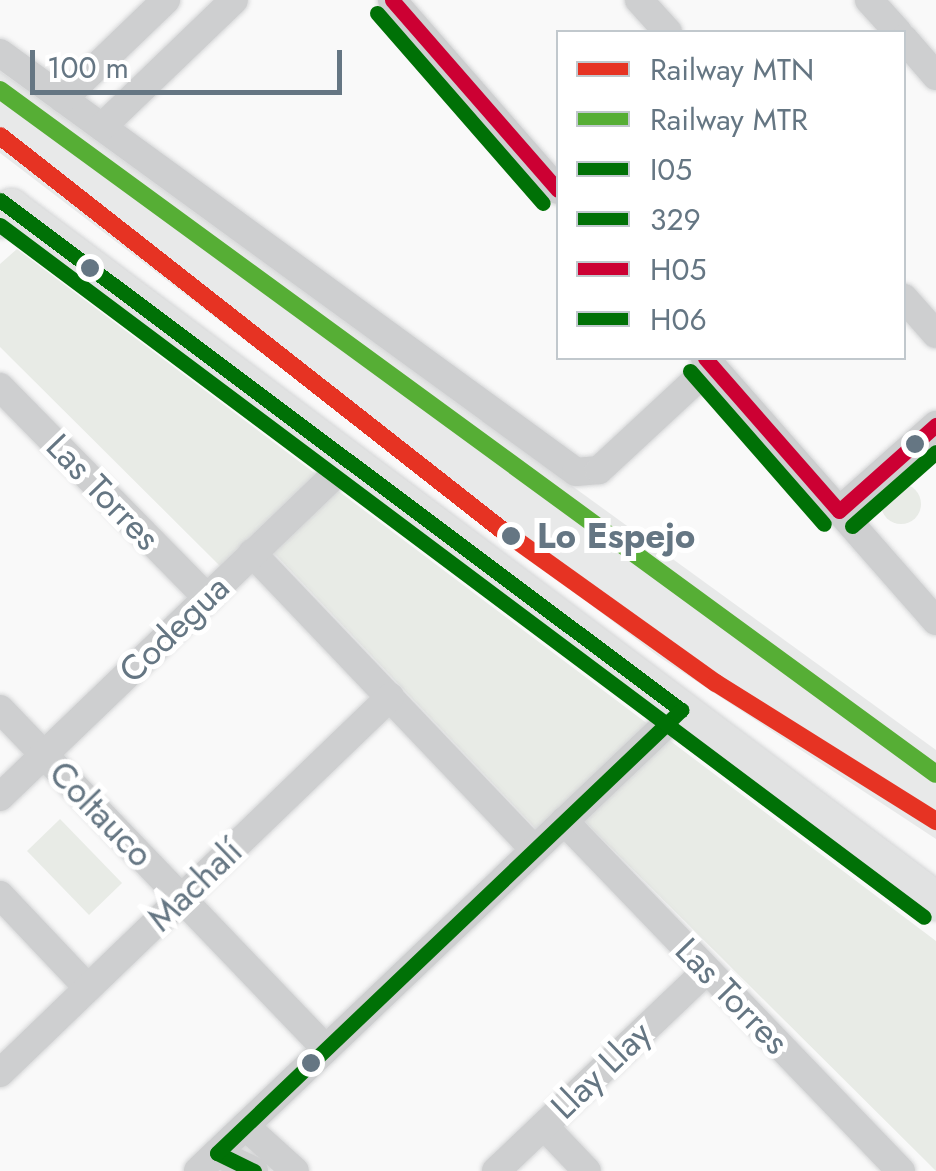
<!DOCTYPE html>
<meta charset="utf-8">
<style>
body{margin:0}
#map{position:relative;width:936px;height:1171px;overflow:hidden;background:#f9f9f9;font-family:Jost,sans-serif}
div>[style]{position:absolute}
.built>*{inset:0;background:#e8e9e9}
.green>*{inset:0;background:#e8ebe6}
.round{border-radius:50%}
.roads{filter:drop-shadow(0 0 2px #d5d6d7) drop-shadow(0 0 2px #d5d6d7)}
.minor>*{height:28px;margin:-14px;padding:0 14px;transform-origin:14px;border-radius:14px;background:#cecfd0}
.major>*{height:38px;margin:-19px;padding:0 19px;transform-origin:19px;border-radius:19px;background:#e1e2e2}
.bus-1>*{height:15px;margin:-7.5px;padding:0 7.5px;transform-origin:7.5px;border-radius:7.5px;background:#007106}
.bus-2>*{height:15px;margin:-7.5px;padding:0 7.5px;transform-origin:7.5px;border-radius:7.5px;background:#007106}
.bus-3>*{height:15px;margin:-7.5px;padding:0 7.5px;transform-origin:7.5px;border-radius:7.5px;background:#c03}
.bus-4>*{height:15px;margin:-7.5px;padding:0 7.5px;transform-origin:7.5px;border-radius:7.5px;background:#007106}
.rail-1>*{height:18px;margin:-9px;padding:0 9px;transform-origin:9px;border-radius:9px;background:#e63323}
.rail-2>*{height:18px;margin:-9px;padding:0 9px;transform-origin:9px;border-radius:9px;background:#56ae35}
.dots>*{width:28px;height:28px;translate:-50% -50%;box-sizing:border-box;border:5px solid #fff;border-radius:50%}
span{translate:-50% -50%;white-space:nowrap;text-align:center;line-height:1.15;-webkit-text-stroke:10px #fff;paint-order:stroke}
.street-label{font-size:35px;color:#657683}
.stop-label{font-size:35px;color:#657683;font-weight:700}
.left{translate:0 -50%;text-align:left}
.legend{position:absolute;left:556px;top:30px;width:350px;height:330px;box-sizing:border-box;background:#fff;border:2px solid #c1c8cd;margin:0;padding:12px 18px;list-style:none;font-size:30px;color:#657683}
.legend li{display:flex;align-items:center;gap:20px;height:50px}
.legend b{width:50px;border:2px solid #c1c8cd}
.scale{position:absolute;left:30px;top:50px;width:312px;height:45px;box-sizing:border-box;border:5px solid #657683;border-top:0;padding-left:12px;font-size:30px;line-height:35px;white-space:nowrap;color:#657683;-webkit-text-stroke:8px #fff;paint-order:stroke}
</style>
<div id="map">
<div class="built">
<div style="clip-path:polygon(0 71px,936px 750px,936px 839px,658px 656px,0 153px)"></div>
</div>
<div class="green">
<div style="clip-path:polygon(17px 249px,936px 941px,936px 1171px,580px 817px,538px 831px,255px 533px,222px 568px,0 347px,0 264px)"></div>
<div class="round" style="left:881px;top:484px;width:40px;height:40px"></div>
<div style="clip-path:polygon(60px 819px,122px 883px,89px 915px,27px 851px)"></div>
</div>
<div class="roads">
<div class="minor">
<div style="left:392px;top:0;width:252px;rotate:48.9deg"></div>
<div style="left:639px;top:0;width:43px;rotate:47.8deg"></div>
<div style="left:869px;top:0;width:43px;rotate:47.8deg"></div>
<div style="left:904px;top:39px;width:49px;rotate:49.1deg"></div>
<div style="left:0;top:53px;width:712px;rotate:36.03deg"></div>
<div style="left:576px;top:472px;width:23px;rotate:-5deg"></div>
<div style="left:599px;top:470px;width:154px;rotate:-42.9deg"></div>
<div style="left:63px;top:99px;width:143px;rotate:-43.9deg"></div>
<div style="left:102px;top:127px;width:183px;rotate:-43.9deg"></div>
<div style="left:904px;top:298px;width:48px;rotate:48.4deg"></div>
<div style="left:705px;top:358px;width:350px;rotate:48.7deg"></div>
<div style="left:0;top:387px;width:296px;rotate:45.5deg"></div>
<div style="left:839px;top:511px;width:130px;rotate:-41.6deg"></div>
<div style="left:252px;top:553px;width:409px;rotate:46.4deg"></div>
<div style="left:0;top:709px;width:471px;rotate:46.2deg"></div>
<div style="left:0;top:797px;width:484px;rotate:-43.9deg"></div>
<div style="left:564px;top:821px;width:486px;rotate:46.1deg"></div>
<div style="left:0;top:895px;width:128px;rotate:46.6deg"></div>
<div style="left:0;top:1073px;width:542px;rotate:-43.95deg"></div>
<div style="left:245px;top:1126px;width:67px;rotate:42deg"></div>
<div style="left:544px;top:1126px;width:62px;rotate:46.3deg"></div>
<div style="left:217px;top:1153px;width:41px;rotate:25.9deg"></div>
<div style="left:198px;top:1171px;width:668px;rotate:-43.66deg"></div>
<div style="left:496px;top:1171px;width:291px;rotate:-43.6deg"></div>
</div>
<div class="major">
<div style="left:0;top:219px;width:16px;rotate:-45deg"></div>
<div style="left:11px;top:208px;width:1156px;rotate:36.84deg"></div>
</div>
</div>
<div class="bus-1">
<div style="left:0;top:200px;width:851px;rotate:36.83deg"></div>
<div style="left:254px;top:1171px;width:41px;rotate:-154.1deg"></div>
<div style="left:217px;top:1153px;width:642px;rotate:-43.67deg"></div>
</div>
<div class="bus-2">
<div style="left:0;top:225px;width:1154px;rotate:36.83deg"></div>
</div>
<div class="bus-3">
<div style="left:392px;top:0;width:252px;rotate:48.9deg"></div>
<div style="left:705px;top:358px;width:203px;rotate:48.8deg"></div>
<div style="left:839px;top:511px;width:130px;rotate:-41.6deg"></div>
</div>
<div class="bus-4">
<div style="left:377px;top:13px;width:252px;rotate:48.9deg"></div>
<div style="left:690px;top:371px;width:203px;rotate:48.8deg"></div>
<div style="left:852px;top:526px;width:112px;rotate:-41.4deg"></div>
</div>
<div class="rail-1">
<div style="left:0;top:136px;width:638px;rotate:38.13deg"></div>
<div style="left:502px;top:530px;width:263px;rotate:35.6deg"></div>
<div style="left:716px;top:683px;width:260px;rotate:32.1deg"></div>
</div>
<div class="rail-2">
<div style="left:0;top:90px;width:1159px;rotate:36.16deg"></div>
</div>
<div class="dots">
<div style="left:90px;top:268px;background:#657683"></div>
<div style="left:915px;top:444px;background:#657683"></div>
<div style="left:511px;top:536px;background:#657683"></div>
<div style="left:311px;top:1063px;background:#657683"></div>
</div>
<div class="street-label">
<span style="left:103px;top:492px;rotate:46deg">Las Torres</span>
<span style="left:174px;top:629px;rotate:-44deg">Codegua</span>
<span style="left:101px;top:814px;rotate:46deg">Coltauco</span>
<span style="left:195px;top:885px;rotate:-44deg">Machalí</span>
<span style="left:732px;top:996px;rotate:46deg">Las Torres</span>
<span style="left:601px;top:1070px;rotate:-44deg">Llay Llay</span>
</div>
<div class="stop-label">
<span class="left" style="left:537px;top:536px">Lo Espejo</span>
</div>
<ul class="legend">
<li><b style="height:12px;background:#e63323"></b>Railway MTN</li>
<li><b style="height:12px;background:#56ae35"></b>Railway MTR</li>
<li><b style="height:12px;background:#007106"></b>I05</li>
<li><b style="height:12px;background:#007106"></b>329</li>
<li><b style="height:12px;background:#c03"></b>H05</li>
<li><b style="height:12px;background:#007106"></b>H06</li>
</ul>
<div class="scale">100 m</div>
</div>
